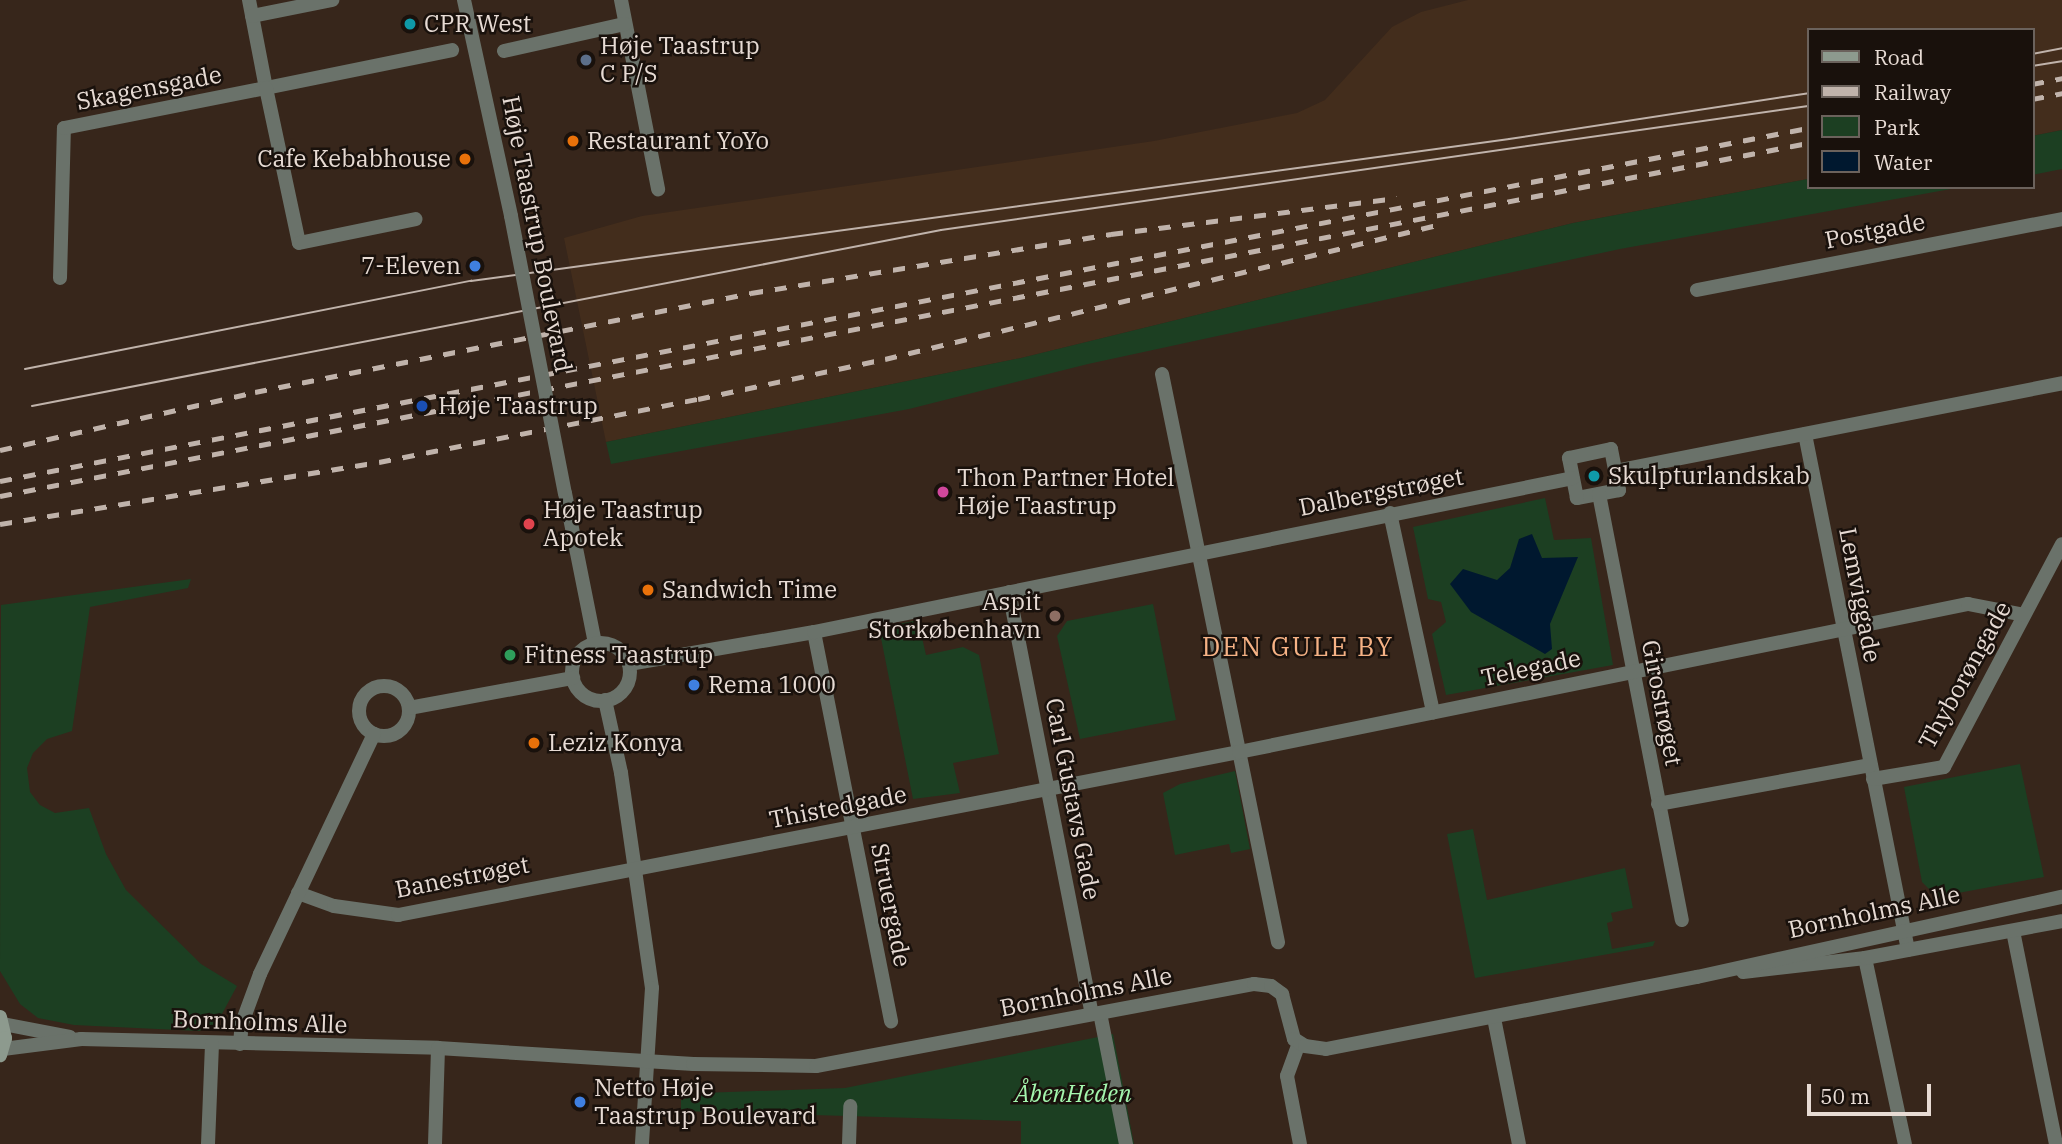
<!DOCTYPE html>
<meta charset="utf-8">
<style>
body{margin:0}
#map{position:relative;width:2062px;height:1144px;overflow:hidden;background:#37261b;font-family:"IBM Plex Serif",serif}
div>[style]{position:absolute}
.built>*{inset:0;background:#432d1c}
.green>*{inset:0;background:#1c3f22}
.water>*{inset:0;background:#00182f}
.street>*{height:14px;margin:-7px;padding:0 7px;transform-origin:7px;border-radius:7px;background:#6a726a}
.street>.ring{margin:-7px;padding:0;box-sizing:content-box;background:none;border:14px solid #6a726a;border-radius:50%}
.secondary>*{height:14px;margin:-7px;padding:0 7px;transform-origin:7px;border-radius:7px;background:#8d9a8e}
.tram>*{height:2px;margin:-1px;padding:0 1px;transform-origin:1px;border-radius:1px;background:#c0b3ab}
.rail>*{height:5px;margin-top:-2.5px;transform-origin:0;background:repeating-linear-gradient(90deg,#c0b3ab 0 12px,transparent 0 24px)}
.street-bridge>*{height:14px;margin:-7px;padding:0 7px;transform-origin:7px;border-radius:7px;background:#6a726a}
.dots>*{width:19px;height:19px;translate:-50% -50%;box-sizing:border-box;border:4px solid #19110c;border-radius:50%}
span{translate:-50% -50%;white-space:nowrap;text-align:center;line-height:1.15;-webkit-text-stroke:5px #19110c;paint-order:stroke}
.poi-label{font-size:24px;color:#e7dbd4}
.left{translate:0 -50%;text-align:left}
.right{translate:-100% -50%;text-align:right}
.street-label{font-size:24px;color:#e7dbd4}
.park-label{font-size:24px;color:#a4f6ae;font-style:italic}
.neighbourhood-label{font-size:26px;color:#f6b285;letter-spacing:2px}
.legend{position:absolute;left:1807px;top:28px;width:228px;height:161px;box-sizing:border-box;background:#19110c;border:2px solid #6b625c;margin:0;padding:9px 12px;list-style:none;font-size:21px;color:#e7dbd4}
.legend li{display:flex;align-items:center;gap:14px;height:35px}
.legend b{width:35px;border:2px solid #6b625c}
.scale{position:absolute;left:1807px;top:1084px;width:124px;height:32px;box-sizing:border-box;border:4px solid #e7dbd4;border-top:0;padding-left:9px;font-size:21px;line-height:24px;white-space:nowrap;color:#e7dbd4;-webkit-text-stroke:5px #19110c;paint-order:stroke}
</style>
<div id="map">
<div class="built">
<div style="clip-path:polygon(1468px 0,2062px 0,2062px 130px,2032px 136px,2032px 30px,1808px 30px,1808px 179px,1573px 223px,1021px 358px,606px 442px,564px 238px,642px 216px,1154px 141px,1297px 113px,1325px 100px,1392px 27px,1421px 12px)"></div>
</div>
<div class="green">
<div style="clip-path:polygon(2062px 130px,2062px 169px,2032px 175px,2032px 136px)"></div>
<div style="clip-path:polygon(1808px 179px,1808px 187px,1962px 187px,1620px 249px,1088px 364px,909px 409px,611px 464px,606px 442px,1021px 358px,1573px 223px)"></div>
<div style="clip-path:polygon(1545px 498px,1554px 540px,1591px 538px,1613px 665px,1446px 695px,1432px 634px,1446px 622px,1441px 602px,1428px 599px,1413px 527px)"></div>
<div style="clip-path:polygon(191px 579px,188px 588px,90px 607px,72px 731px,47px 739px,33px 753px,27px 768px,30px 792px,40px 805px,55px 813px,89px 808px,106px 854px,126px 890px,201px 964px,237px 986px,216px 1025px,199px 1031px,74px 1025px,38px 1018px,20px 1004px,0 971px,1px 605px)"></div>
<div style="clip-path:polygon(1153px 604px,1176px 720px,1080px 739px,1057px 636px,1067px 621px)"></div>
<div style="clip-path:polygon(918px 620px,926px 655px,963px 647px,979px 655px,999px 754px,953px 763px,960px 793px,913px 799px,879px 628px)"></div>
<div style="clip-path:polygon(2020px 764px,2044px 877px,1937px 897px,1922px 882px,1904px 787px)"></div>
<div style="clip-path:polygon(1235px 771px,1250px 849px,1231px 853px,1229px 844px,1175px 855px,1163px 793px,1180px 784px)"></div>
<div style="clip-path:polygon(1473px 829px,1487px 900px,1625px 868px,1633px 908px,1611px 913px,1613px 921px,1607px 923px,1612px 949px,1655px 941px,1653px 946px,1475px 978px,1447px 834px)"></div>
<div style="clip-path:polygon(1113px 1034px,1134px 1144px,1021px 1144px,1021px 1121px,681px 1111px,681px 1100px,701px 1093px,845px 1088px)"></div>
</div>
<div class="water">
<div style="clip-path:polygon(1532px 534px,1542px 558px,1578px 557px,1550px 624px,1552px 649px,1545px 654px,1471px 612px,1450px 584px,1463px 569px,1497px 580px,1510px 568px,1519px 539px)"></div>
</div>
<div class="street">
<div style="left:249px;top:0;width:90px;rotate:79.1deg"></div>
<div style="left:266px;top:88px;width:190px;rotate:-11.5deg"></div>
<div style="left:464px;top:0;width:221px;rotate:77.7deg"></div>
<div style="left:621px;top:0;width:193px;rotate:78.9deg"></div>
<div style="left:252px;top:16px;width:82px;rotate:-11.3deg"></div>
<div style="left:504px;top:51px;width:124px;rotate:-12.6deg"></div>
<div style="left:60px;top:278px;width:150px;rotate:-88.5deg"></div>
<div style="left:64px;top:128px;width:206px;rotate:-11.2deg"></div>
<div style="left:266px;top:88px;width:158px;rotate:78deg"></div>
<div style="left:299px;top:243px;width:119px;rotate:-11.6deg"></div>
<div style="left:1697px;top:290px;width:372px;rotate:-11deg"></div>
<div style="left:1162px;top:374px;width:580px;rotate:78.46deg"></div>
<div style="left:1805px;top:434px;width:526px;rotate:78.71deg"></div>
<div style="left:1611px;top:449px;width:42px;rotate:79deg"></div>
<div style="left:1619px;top:490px;width:43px;rotate:169.2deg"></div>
<div style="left:1577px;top:498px;width:41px;rotate:-101.3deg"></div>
<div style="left:1569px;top:458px;width:43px;rotate:-12.1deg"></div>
<div style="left:1615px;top:471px;width:456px;rotate:-11.1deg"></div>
<div style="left:565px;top:493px;width:153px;rotate:78.7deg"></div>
<div style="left:1599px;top:494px;width:434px;rotate:79deg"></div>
<div style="left:1390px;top:513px;width:204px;rotate:77.8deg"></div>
<div style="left:1009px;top:592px;width:430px;rotate:78.9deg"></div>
<div style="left:814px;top:632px;width:397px;rotate:78.8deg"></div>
<div class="ring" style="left:572px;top:643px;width:44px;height:44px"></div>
<div style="left:629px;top:664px;width:188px;rotate:-9.8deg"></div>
<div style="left:814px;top:632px;width:774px;rotate:-11.47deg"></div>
<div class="ring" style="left:359px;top:686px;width:36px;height:36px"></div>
<div style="left:605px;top:700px;width:75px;rotate:77.6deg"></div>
<div style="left:621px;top:773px;width:217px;rotate:81.8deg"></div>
<div style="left:652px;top:988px;width:156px;rotate:93.7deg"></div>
<div style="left:409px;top:708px;width:167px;rotate:-10.4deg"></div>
<div style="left:1873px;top:779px;width:72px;rotate:-9.6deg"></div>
<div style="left:1944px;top:767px;width:252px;rotate:-62.1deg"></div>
<div style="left:1658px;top:804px;width:216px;rotate:-10.4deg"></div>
<div style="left:298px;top:893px;width:38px;rotate:20deg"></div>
<div style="left:334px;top:906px;width:65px;rotate:8deg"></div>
<div style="left:398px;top:915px;width:857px;rotate:-10.97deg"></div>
<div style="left:1239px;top:752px;width:744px;rotate:-11.48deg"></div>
<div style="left:1968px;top:604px;width:57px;rotate:11.1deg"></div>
<div style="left:2013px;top:931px;width:217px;rotate:78.6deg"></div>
<div style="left:1865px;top:958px;width:190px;rotate:77.9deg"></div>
<div style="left:1743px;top:972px;width:123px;rotate:-6.5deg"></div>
<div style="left:1865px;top:958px;width:200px;rotate:-10.6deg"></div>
<div style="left:1100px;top:1013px;width:134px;rotate:78.8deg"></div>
<div style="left:1494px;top:1018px;width:128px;rotate:78.8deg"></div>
<div style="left:3px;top:1024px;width:68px;rotate:11deg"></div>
<div style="left:1299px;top:1043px;width:35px;rotate:110deg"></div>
<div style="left:1287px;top:1076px;width:69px;rotate:79.2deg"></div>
<div style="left:240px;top:1044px;width:21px;rotate:-85deg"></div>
<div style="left:242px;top:1023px;width:52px;rotate:-69.8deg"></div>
<div style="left:260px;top:974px;width:266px;rotate:-64.6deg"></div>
<div style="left:3px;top:1049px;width:79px;rotate:-7.3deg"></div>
<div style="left:81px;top:1039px;width:357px;rotate:1.4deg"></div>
<div style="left:438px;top:1048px;width:256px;rotate:3.6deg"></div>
<div style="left:693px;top:1064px;width:123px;rotate:0.9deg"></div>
<div style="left:816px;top:1066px;width:446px;rotate:-10.6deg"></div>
<div style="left:1254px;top:984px;width:17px;rotate:7deg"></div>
<div style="left:1271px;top:986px;width:14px;rotate:36deg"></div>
<div style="left:1282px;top:994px;width:47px;rotate:75.1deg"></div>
<div style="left:1294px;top:1039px;width:13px;rotate:32deg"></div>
<div style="left:1305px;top:1046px;width:21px;rotate:8deg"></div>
<div style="left:1326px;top:1049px;width:378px;rotate:-11deg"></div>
<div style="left:1697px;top:977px;width:374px;rotate:-12.4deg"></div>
<div style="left:208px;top:1144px;width:100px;rotate:-87.7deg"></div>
<div style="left:435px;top:1144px;width:96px;rotate:-88.2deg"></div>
<div style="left:849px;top:1144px;width:38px;rotate:-88deg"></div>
</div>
<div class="secondary">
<div style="left:0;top:1017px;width:22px;rotate:77deg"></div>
<div style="left:5px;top:1038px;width:18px;rotate:106deg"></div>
</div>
<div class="tram">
<div style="left:2032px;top:54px;width:31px;rotate:-11deg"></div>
<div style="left:2032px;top:66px;width:30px;rotate:-9deg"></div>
<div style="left:25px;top:369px;width:455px;rotate:-11.2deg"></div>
<div style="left:471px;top:281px;width:1048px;rotate:-7.79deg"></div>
<div style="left:1509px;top:139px;width:303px;rotate:-8.7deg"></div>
<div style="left:32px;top:406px;width:926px;rotate:-10.96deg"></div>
<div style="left:941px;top:230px;width:876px;rotate:-8.14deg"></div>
</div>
<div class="rail">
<div style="left:2032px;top:84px;width:31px;rotate:-11deg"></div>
<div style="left:2032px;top:99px;width:31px;rotate:-11deg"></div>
<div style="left:0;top:450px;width:262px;rotate:-12.8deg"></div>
<div style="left:255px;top:392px;width:506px;rotate:-11.29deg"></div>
<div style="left:751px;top:293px;width:365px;rotate:-9.3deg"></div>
<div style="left:1111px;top:234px;width:288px;rotate:-7.2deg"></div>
<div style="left:0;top:481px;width:1842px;rotate:-11.05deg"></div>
<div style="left:0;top:496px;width:1842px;rotate:-11.05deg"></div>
<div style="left:0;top:524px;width:384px;rotate:-9.3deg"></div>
<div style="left:379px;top:462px;width:325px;rotate:-11.2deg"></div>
<div style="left:698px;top:399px;width:191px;rotate:-12.1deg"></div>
<div style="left:885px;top:359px;width:568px;rotate:-13.64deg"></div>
</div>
<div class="street-bridge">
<div style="left:511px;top:216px;width:282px;rotate:79deg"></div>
</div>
<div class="dots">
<div style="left:410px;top:24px;background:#0f9aa8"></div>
<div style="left:586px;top:60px;background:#5c6f8a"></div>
<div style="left:573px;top:141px;background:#e8710a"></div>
<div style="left:465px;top:159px;background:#e8710a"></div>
<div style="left:475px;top:266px;background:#3f7fe0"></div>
<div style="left:422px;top:406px;background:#1a4fb4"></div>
<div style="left:1594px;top:476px;background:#0f9aa8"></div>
<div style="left:943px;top:492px;background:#d1479c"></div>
<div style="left:529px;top:524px;background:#e0444e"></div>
<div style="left:648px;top:590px;background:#e8710a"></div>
<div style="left:1055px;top:616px;background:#8d6e63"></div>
<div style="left:510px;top:655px;background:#2e9e5b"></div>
<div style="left:694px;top:685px;background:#3f7fe0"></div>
<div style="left:534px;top:743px;background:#e8710a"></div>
<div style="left:580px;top:1102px;background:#3f7fe0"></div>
</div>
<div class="poi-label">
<span class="left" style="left:424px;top:24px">CPR West</span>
<span class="left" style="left:600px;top:60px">Høje Taastrup<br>C P/S</span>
<span class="left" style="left:587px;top:141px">Restaurant YoYo</span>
<span class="right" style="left:451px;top:159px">Cafe Kebabhouse</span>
<span class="right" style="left:461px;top:266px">7-Eleven</span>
<span class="left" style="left:438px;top:406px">Høje Taastrup</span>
<span class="left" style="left:1608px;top:476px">Skulpturlandskab</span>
<span class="left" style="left:957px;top:492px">Thon Partner Hotel<br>Høje Taastrup</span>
<span class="left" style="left:543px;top:524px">Høje Taastrup<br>Apotek</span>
<span class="left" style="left:662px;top:590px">Sandwich Time</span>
<span class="right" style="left:1041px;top:616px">Aspit<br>Storkøbenhavn</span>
<span class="left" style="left:524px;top:655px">Fitness Taastrup</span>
<span class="left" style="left:708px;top:685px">Rema 1000</span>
<span class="left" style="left:548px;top:743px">Leziz Konya</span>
<span class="left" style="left:594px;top:1102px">Netto Høje<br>Taastrup Boulevard</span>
</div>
<div class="street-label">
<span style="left:149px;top:88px;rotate:-11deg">Skagensgade</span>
<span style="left:1875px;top:231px;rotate:-11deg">Postgade</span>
<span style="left:537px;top:234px;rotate:79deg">Høje Taastrup Boulevard</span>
<span style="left:1381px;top:492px;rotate:-11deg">Dalbergstrøget</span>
<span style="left:1860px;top:595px;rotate:79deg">Lemviggade</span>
<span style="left:1531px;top:668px;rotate:-12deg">Telegade</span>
<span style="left:1965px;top:675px;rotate:-61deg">Thyborøngade</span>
<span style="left:1662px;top:703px;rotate:79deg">Girostrøget</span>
<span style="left:1073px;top:799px;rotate:79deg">Carl Gustavs Gade</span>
<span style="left:838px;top:807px;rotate:-11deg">Thistedgade</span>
<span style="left:462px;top:877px;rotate:-11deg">Banestrøget</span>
<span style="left:891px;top:905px;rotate:79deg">Struergade</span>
<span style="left:1874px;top:912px;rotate:-12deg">Bornholms Alle</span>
<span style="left:1086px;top:992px;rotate:-11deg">Bornholms Alle</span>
<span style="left:260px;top:1022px;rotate:2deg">Bornholms Alle</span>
</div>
<div class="park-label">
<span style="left:1073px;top:1094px">ÅbenHeden</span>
</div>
<div class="neighbourhood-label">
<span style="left:1298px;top:647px">DEN GULE BY</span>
</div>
<ul class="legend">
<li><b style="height:9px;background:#8d9a8e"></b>Road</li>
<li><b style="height:9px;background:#c0b3ab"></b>Railway</li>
<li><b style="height:19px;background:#1c3f22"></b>Park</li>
<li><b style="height:19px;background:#00182f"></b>Water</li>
</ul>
<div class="scale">50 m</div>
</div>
